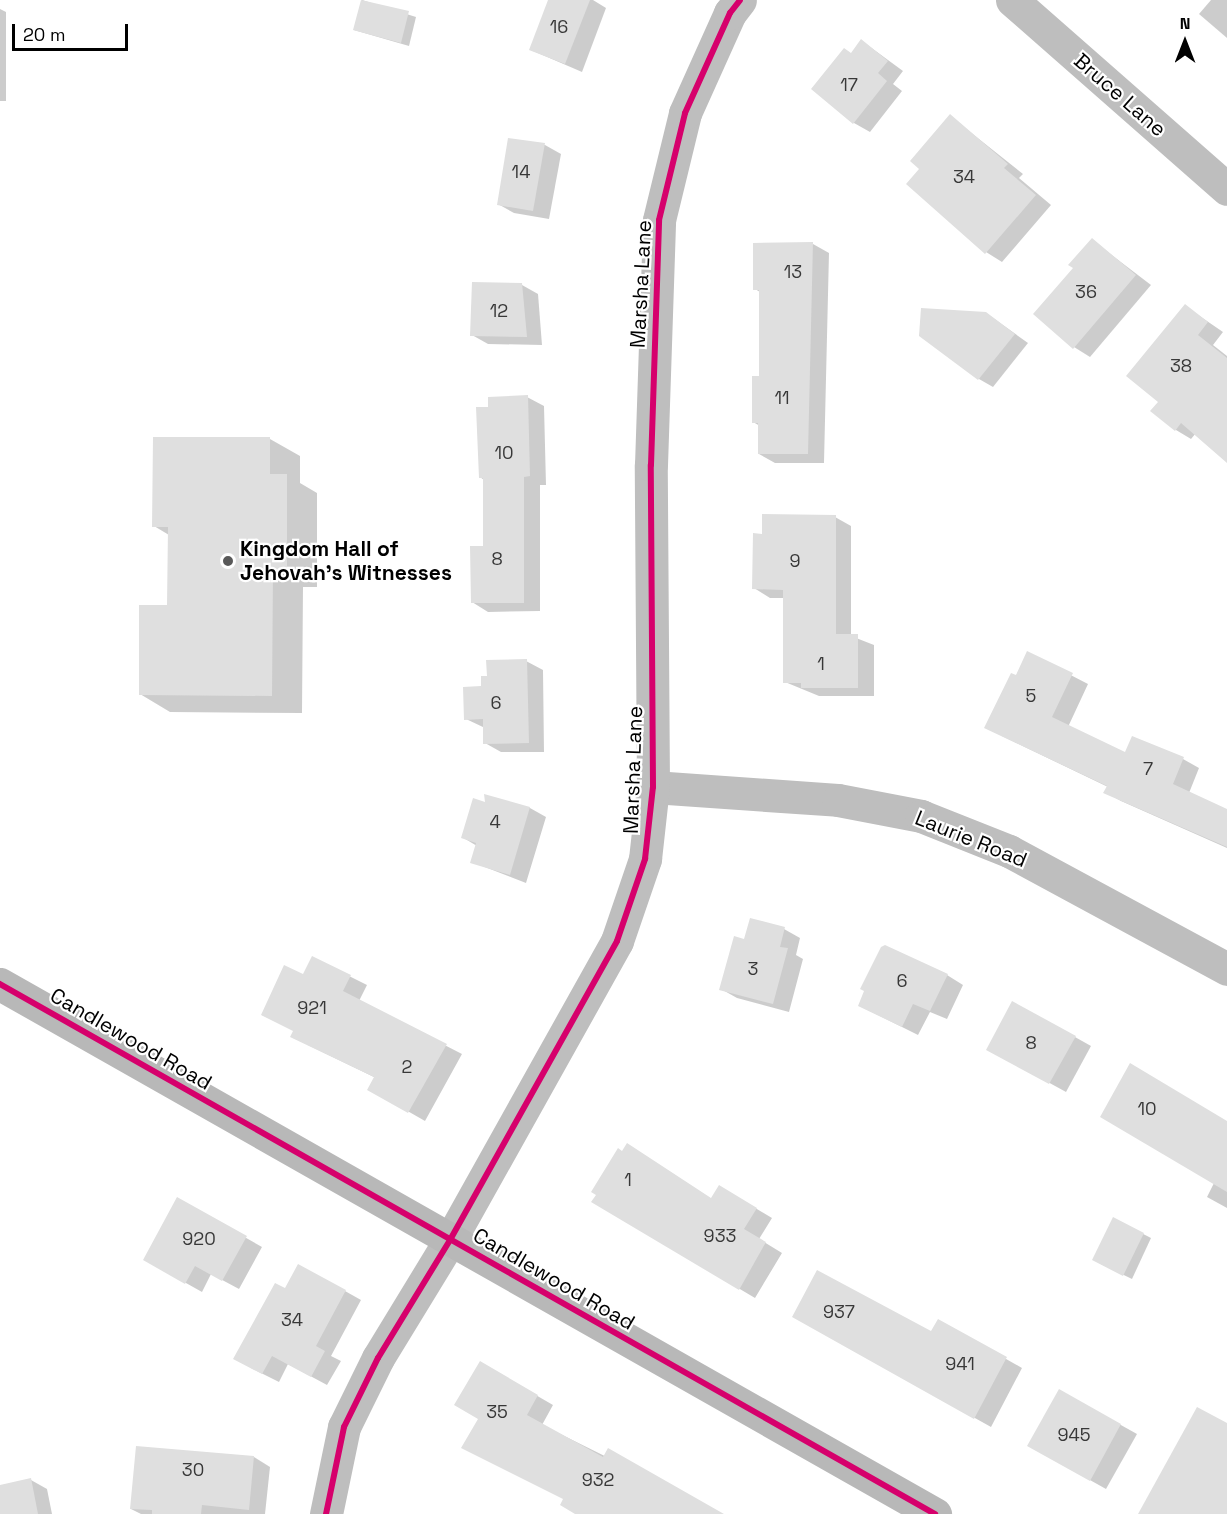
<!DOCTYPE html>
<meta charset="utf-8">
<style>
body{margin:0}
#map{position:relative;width:1227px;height:1514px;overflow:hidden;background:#fff;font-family:"Space Grotesk",sans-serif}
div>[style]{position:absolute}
.shadow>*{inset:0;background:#0003}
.building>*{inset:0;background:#dfdfdf}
.street>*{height:33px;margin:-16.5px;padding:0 16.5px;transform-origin:16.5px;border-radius:16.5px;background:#bebebe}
.secondary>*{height:33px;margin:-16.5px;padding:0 16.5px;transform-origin:16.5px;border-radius:16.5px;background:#b8b8b8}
.cycleway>*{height:6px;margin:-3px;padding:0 3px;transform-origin:3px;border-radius:3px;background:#d6006c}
.dots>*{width:16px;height:16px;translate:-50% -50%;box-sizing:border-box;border:3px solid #fff;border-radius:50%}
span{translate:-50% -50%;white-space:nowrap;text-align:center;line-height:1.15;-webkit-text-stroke:4.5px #fff;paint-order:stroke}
.number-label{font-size:18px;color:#383838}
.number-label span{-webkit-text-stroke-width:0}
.street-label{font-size:21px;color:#000}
.poi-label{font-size:21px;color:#000;font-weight:700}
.left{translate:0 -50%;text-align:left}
.north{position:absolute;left:1155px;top:12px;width:60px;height:60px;-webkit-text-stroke:4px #fff;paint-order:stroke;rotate:0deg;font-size:16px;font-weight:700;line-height:24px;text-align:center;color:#000}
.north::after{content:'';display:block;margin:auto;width:21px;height:27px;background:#000;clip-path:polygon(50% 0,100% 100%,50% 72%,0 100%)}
.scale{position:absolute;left:12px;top:24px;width:116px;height:27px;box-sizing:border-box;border:3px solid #000;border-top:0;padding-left:8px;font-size:18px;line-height:21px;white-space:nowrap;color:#000;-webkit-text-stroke:4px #fff;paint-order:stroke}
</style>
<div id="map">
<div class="shadow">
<div style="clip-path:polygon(362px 0,416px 17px,409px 46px,354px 30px)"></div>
<div style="clip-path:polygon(560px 0,593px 0,606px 8px,582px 72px,531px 50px)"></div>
<div style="clip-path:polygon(1211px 0,1227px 0,1227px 38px,1199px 14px)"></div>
<div style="clip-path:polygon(0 9px,6px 12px,6px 101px,0 101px)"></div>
<div style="clip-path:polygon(862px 41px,903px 71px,893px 84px,902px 91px,870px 132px,854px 123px,852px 54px)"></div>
<div style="clip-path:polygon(950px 116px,1023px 174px,1019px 178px,1051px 205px,1002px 262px,986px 252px,921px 169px)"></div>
<div style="clip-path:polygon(510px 140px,545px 145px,561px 154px,549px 219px,514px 213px,498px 204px)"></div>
<div style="clip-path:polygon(1092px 240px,1151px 285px,1090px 357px,1074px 347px,1075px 268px)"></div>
<div style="clip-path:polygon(813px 244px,829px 253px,824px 463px,775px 463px,759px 454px,760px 426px,753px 422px,760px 377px,760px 292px,755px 289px)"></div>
<div style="clip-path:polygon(522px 285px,538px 294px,542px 345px,488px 344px,472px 335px)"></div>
<div style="clip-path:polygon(1185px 306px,1223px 332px,1213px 345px,1227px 356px,1227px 459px,1196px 433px,1191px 439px,1176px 430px,1160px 401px)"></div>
<div style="clip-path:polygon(986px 313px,1028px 343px,993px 387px,979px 379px)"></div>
<div style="clip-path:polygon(527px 397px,544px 406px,546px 485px,540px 485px,540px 611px,488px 612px,472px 602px,484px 548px,484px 480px,480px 477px,490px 408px)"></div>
<div style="clip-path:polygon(270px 439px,300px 456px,300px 483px,317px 493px,317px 587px,303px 587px,302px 713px,170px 712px,140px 694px,169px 607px,169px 535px,154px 526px)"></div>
<div style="clip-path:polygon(835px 517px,851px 526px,851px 636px,874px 645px,874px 696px,819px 696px,785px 682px,785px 598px,770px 598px,754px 588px,763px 536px)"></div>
<div style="clip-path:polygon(1028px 653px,1088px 684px,1068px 727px,1126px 754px,1183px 759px,1199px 768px,1189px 793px,1227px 810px,1227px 848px,1121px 801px,1105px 792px,1108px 787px,1002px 736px,1016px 676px)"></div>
<div style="clip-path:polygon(526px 661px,543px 670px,544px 752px,501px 752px,485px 743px,485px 728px,466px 719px,483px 688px)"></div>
<div style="clip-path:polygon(486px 796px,530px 808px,546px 817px,526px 883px,472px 862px,477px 846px,462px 837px,486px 804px)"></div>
<div style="clip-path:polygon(784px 929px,800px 938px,796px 955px,803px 959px,789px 1012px,737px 998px,721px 989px,745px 941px)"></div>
<div style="clip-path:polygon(313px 958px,367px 985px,359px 1001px,462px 1054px,425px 1121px,369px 1089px,376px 1078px,308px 1045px,295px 1031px,262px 1015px,304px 976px)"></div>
<div style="clip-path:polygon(947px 975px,963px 985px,947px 1019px,930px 1012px,918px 1035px,860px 1006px)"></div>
<div style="clip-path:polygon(1075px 1037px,1091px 1046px,1066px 1092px,1004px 1058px)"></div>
<div style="clip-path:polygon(1227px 1122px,1227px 1208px,1207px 1197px,1214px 1183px)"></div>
<div style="clip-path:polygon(720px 1187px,772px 1218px,759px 1239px,782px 1253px,755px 1298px,593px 1202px,712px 1199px)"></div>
<div style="clip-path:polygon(177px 1199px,262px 1247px,239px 1289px,211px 1274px,202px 1292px,145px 1260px)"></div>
<div style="clip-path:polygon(1114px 1219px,1151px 1238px,1132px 1279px,1101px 1264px)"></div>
<div style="clip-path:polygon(286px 1290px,345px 1291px,361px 1300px,331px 1356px,341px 1361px,327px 1385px,288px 1364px,279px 1382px,251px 1368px)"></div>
<div style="clip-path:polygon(794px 1317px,932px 1333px,939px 1321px,1022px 1368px,991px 1427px)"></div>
<div style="clip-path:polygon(480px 1363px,553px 1405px,542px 1425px,722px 1514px,581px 1514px,480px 1418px)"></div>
<div style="clip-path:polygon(1060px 1391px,1137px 1434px,1106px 1489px,1029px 1446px)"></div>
<div style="clip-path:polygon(254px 1457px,270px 1467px,265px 1514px,141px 1514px,131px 1509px)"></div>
<div style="clip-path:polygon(31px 1480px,47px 1489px,52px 1514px,0 1514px,0 1486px)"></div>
</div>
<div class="building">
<div style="clip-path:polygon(361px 0,409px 11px,401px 43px,353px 30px)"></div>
<div style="clip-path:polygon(548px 0,590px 0,565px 64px,529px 50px)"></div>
<div style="clip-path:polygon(861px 39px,888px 61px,878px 73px,887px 81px,853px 124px,811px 89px,844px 48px,851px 53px)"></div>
<div style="clip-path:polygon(950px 114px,1008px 164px,1004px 168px,1036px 195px,985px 254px,906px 184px,919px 169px,910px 161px)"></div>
<div style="clip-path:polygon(508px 138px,545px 143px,533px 211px,497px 205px)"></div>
<div style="clip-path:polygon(1092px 238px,1136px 275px,1073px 349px,1033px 314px,1073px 268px,1068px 265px)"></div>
<div style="clip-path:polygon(813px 242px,808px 454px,758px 454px,758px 423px,752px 423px,752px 376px,759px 376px,759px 290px,753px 290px,753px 243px)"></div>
<div style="clip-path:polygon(472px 282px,522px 283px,527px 337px,470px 336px)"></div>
<div style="clip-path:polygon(1185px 304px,1208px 322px,1198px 335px,1227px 358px,1227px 463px,1181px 423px,1175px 431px,1150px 411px,1158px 402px,1126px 376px)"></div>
<div style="clip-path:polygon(921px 308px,986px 312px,1015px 334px,978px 380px,919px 336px)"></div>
<div style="clip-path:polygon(528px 395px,530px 476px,524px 477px,524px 603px,471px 603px,470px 546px,483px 546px,483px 478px,479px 478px,476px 407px,488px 407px,488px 397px)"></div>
<div style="clip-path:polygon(153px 437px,270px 437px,270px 474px,287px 474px,287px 571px,273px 571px,272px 696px,139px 695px,139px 605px,167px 605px,168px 527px,152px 527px)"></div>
<div style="clip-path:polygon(762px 514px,836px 515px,836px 634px,858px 634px,858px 688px,801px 688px,801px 683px,783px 683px,783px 590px,752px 589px,753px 533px,762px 534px)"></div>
<div style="clip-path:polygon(1027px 651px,1073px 673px,1052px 717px,1125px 752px,1132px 736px,1184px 757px,1173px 784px,1227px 809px,1227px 847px,1103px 793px,1107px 786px,984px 728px,1011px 673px,1016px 675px)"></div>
<div style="clip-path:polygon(527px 659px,529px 743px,483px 744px,483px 719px,464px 720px,463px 687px,481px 686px,481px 676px,487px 676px,486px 660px)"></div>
<div style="clip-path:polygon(484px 794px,530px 807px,510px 875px,470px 863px,476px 843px,461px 838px,473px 798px,485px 802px)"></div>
<div style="clip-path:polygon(750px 918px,785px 927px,780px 947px,788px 948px,773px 1004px,719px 990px,734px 936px,744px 939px)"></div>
<div style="clip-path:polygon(885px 945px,948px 974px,930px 1011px,913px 1004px,902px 1027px,858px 1006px,864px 991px,860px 989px,881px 947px)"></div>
<div style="clip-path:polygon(312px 956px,351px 975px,343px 991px,447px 1044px,408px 1113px,367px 1090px,374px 1077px,290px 1037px,293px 1031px,261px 1015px,284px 965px,303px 974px)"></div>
<div style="clip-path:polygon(1012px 1001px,1076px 1036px,1049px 1084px,986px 1050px)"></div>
<div style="clip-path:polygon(1130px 1063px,1227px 1121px,1227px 1192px,1100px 1117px)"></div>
<div style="clip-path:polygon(627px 1143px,711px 1198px,719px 1185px,757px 1208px,744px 1229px,766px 1242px,739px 1290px,591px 1202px,596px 1195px,591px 1192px,618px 1148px,622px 1151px)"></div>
<div style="clip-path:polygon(177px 1197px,247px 1236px,222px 1281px,195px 1266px,185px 1284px,143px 1260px)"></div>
<div style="clip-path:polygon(1113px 1217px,1144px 1233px,1123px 1276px,1092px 1260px)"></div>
<div style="clip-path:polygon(298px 1264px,346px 1290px,316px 1346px,325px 1351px,311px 1377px,272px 1356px,262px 1374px,233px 1359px,275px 1283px,285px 1288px)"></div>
<div style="clip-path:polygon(817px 1270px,931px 1331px,938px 1319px,1007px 1357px,974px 1419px,792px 1317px)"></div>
<div style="clip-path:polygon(480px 1361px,538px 1395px,527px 1415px,603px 1457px,608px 1448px,724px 1514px,575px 1514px,560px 1505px,563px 1499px,461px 1448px,478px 1419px,454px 1405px)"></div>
<div style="clip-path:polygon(1059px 1389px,1121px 1424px,1090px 1481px,1027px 1446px)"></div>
<div style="clip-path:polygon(1197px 1407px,1227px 1423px,1227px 1514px,1138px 1514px)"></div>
<div style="clip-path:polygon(136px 1446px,254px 1456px,249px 1510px,202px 1505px,201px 1514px,152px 1514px,152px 1510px,130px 1509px)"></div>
<div style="clip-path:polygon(31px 1478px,38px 1514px,0 1514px,0 1485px)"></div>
</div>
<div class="street">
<div style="left:1012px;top:0;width:286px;rotate:41.3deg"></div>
<div style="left:653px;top:787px;width:185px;rotate:4deg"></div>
<div style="left:838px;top:800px;width:85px;rotate:10.9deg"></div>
<div style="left:921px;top:816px;width:95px;rotate:21.7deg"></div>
<div style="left:1009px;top:851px;width:248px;rotate:28.4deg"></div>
<div style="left:326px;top:1514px;width:89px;rotate:-78.3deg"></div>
<div style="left:344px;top:1427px;width:77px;rotate:-63.8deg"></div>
<div style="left:378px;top:1358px;width:138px;rotate:-58.6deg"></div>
<div style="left:450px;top:1240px;width:342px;rotate:-60.8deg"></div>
<div style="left:617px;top:941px;width:87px;rotate:-71.1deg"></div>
<div style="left:645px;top:859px;width:72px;rotate:-83.7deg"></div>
<div style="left:653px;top:787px;width:322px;rotate:-90.4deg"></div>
<div style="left:651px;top:465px;width:245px;rotate:-88.1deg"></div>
<div style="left:659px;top:220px;width:110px;rotate:-76.3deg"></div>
<div style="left:685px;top:113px;width:110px;rotate:-65.8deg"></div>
<div style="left:730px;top:13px;width:16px;rotate:-52deg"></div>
</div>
<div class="secondary">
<div style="left:0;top:984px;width:1075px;rotate:29.55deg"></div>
</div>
<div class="cycleway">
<div style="left:0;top:984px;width:1075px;rotate:29.55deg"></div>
<div style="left:326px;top:1514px;width:89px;rotate:-78.3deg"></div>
<div style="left:344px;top:1427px;width:77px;rotate:-63.8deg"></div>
<div style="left:378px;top:1358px;width:138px;rotate:-58.6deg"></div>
<div style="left:450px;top:1240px;width:342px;rotate:-60.8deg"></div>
<div style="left:617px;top:941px;width:87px;rotate:-71.1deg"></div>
<div style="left:645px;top:859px;width:72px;rotate:-83.7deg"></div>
<div style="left:653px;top:787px;width:322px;rotate:-90.4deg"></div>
<div style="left:651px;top:465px;width:245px;rotate:-88.1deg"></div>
<div style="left:659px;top:220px;width:110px;rotate:-76.3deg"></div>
<div style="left:685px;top:113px;width:110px;rotate:-65.8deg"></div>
<div style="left:730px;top:13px;width:16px;rotate:-52deg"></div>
</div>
<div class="dots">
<div style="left:228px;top:561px;background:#595959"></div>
</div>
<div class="number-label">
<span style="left:559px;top:27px">16</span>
<span style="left:849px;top:85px">17</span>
<span style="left:521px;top:172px">14</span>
<span style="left:964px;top:177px">34</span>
<span style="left:793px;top:272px">13</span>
<span style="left:1086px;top:292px">36</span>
<span style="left:499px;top:311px">12</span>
<span style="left:1181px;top:366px">38</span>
<span style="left:782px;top:398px">11</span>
<span style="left:504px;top:453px">10</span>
<span style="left:497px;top:559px">8</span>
<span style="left:795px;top:561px">9</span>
<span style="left:821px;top:664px">1</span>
<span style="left:1031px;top:696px">5</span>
<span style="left:496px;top:703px">6</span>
<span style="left:1148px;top:769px">7</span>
<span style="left:495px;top:822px">4</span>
<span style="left:753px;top:969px">3</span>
<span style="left:902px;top:981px">6</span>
<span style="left:312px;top:1008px">921</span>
<span style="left:1031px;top:1043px">8</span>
<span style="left:407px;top:1067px">2</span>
<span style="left:1147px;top:1109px">10</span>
<span style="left:628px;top:1180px">1</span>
<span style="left:720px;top:1236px">933</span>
<span style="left:199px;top:1239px">920</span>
<span style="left:839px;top:1312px">937</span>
<span style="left:292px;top:1320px">34</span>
<span style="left:960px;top:1364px">941</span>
<span style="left:497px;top:1412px">35</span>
<span style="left:1074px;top:1435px">945</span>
<span style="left:193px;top:1470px">30</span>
<span style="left:598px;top:1480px">932</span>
</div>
<div class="street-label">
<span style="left:1120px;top:95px;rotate:41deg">Bruce Lane</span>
<span style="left:641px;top:284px;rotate:-87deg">Marsha Lane</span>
<span style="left:633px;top:770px;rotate:-88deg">Marsha Lane</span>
<span style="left:971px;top:839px;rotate:22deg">Laurie Road</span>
<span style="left:131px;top:1039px;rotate:30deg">Candlewood Road</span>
<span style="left:554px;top:1279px;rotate:30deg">Candlewood Road</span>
</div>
<div class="poi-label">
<span class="left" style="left:240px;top:561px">Kingdom Hall of<br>Jehovah’s Witnesses</span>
</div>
<div class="north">N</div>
<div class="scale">20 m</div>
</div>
